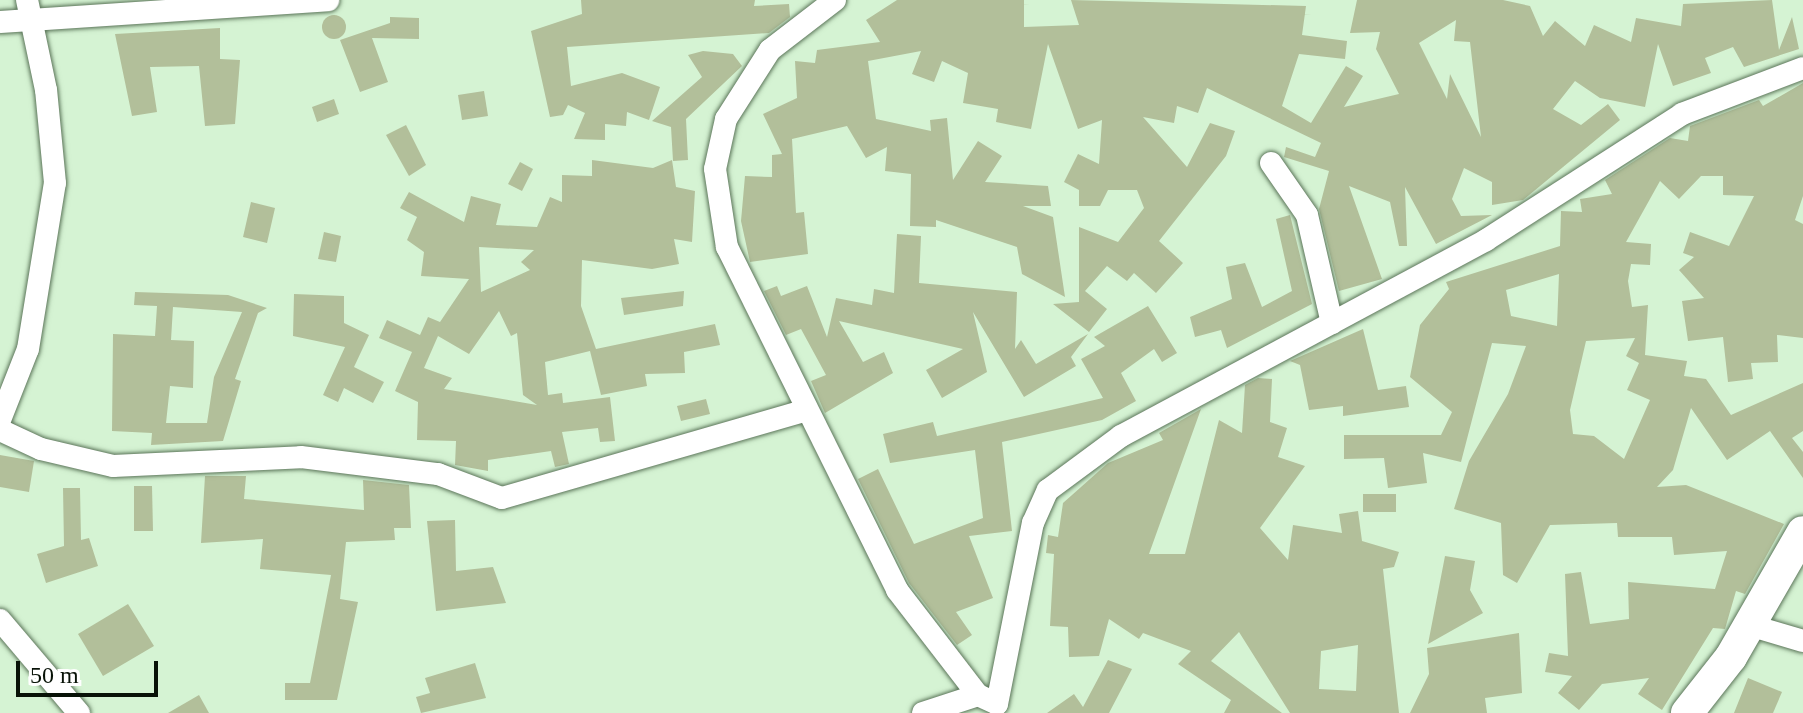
<!DOCTYPE html>
<style>
body{margin:0}
#map{position:relative;width:1803px;height:713px;overflow:hidden;background:#d5f3d3;font-family:Georgia,serif}
div>[style]{position:absolute}
.building>*{inset:0;background:#b2bf9a}
.round{border-radius:50%}
.roads{filter:drop-shadow(0 0 2px #5b7559) drop-shadow(0 0 2px #5b7559)}
.street>*{height:22px;margin:-11px;padding:0 11px;transform-origin:11px;border-radius:11px;background:#fff}
.secondary>*{height:32px;margin:-16px;padding:0 16px;transform-origin:16px;border-radius:16px;background:#fff}
span{translate:-50% -50%;white-space:nowrap;text-align:center;line-height:1.15;-webkit-text-stroke:8px #fff;paint-order:stroke}
.scale{position:absolute;left:16px;top:661px;width:142px;height:36px;box-sizing:border-box;border:4px solid #081207;border-top:0;padding-left:10px;font-size:24px;line-height:28px;white-space:nowrap;color:#081207;-webkit-text-stroke:6px #fff;paint-order:stroke}
</style>
<div id="map">
<div class="building">
<div style="clip-path:polygon(581px 0,755px 0,754px 6px,789px 4px,790px 17px,769px 33px,567px 47px,571px 86px,622px 73px,660px 87px,649px 120px,627px 112px,626px 126px,605px 124px,605px 140px,574px 139px,585px 113px,568px 105px,563px 115px,550px 117px,531px 31px,582px 14px)"></div>
<div style="clip-path:polygon(evenodd,897px 0,1024px 0,1024px 27px,1079px 25px,1071px 0,1306px 6px,1302px 35px,1347px 41px,1345px 59px,1299px 54px,1282px 106px,1311px 123px,1346px 66px,1363px 76px,1344px 107px,1399px 94px,1376px 49px,1380px 32px,1350px 33px,1357px 0,1503px 0,1530px 6px,1543px 36px,1555px 21px,1585px 46px,1594px 25px,1631px 42px,1636px 18px,1681px 26px,1683px 4px,1772px 0,1779px 50px,1792px 17px,1799px 49px,1744px 67px,1733px 47px,1705px 58px,1711px 73px,1673px 86px,1658px 44px,1645px 107px,1600px 98px,1575px 81px,1553px 109px,1581px 125px,1608px 104px,1620px 120px,1523px 200px,1492px 205px,1492px 182px,1464px 168px,1452px 199px,1461px 216px,1492px 215px,1436px 244px,1405px 187px,1407px 246px,1399px 246px,1390px 202px,1349px 186px,1382px 279px,1339px 291px,1319px 209px,1329px 171px,1284px 157px,1286px 147px,1315px 157px,1321px 143px,1207px 88px,1198px 113px,1177px 106px,1174px 123px,1143px 117px,1187px 167px,1210px 123px,1235px 131px,1226px 156px,1159px 241px,1183px 263px,1156px 293px,1134px 273px,1127px 281px,1107px 266px,1085px 291px,1107px 309px,1089px 332px,1053px 304px,1079px 302px,1079px 227px,1118px 242px,1144px 208px,1137px 190px,1108px 190px,1100px 206px,1079px 206px,1079px 190px,1064px 182px,1078px 154px,1099px 164px,1102px 120px,1078px 129px,1048px 44px,1031px 129px,996px 122px,998px 109px,963px 103px,968px 73px,942px 61px,934px 82px,912px 74px,921px 51px,868px 61px,876px 119px,931px 131px,930px 120px,947px 118px,953px 180px,978px 141px,1002px 156px,985px 182px,1048px 186px,1051px 206px,1023px 206px,1053px 217px,1065px 297px,1022px 274px,1017px 247px,936px 220px,936px 227px,910px 226px,911px 174px,885px 171px,887px 147px,866px 158px,847px 126px,792px 139px,796px 213px,804px 212px,808px 254px,750px 262px,741px 221px,745px 176px,772px 177px,772px 155px,782px 154px,763px 114px,797px 98px,795px 61px,815px 63px,817px 50px,880px 42px,866px 20px,897px 0,1456px 20px,1454px 41px,1470px 42px,1481px 137px,1450px 74px,1447px 99px,1419px 43px,1456px 20px)"></div>
<div class="round" style="left:322px;top:15px;width:24px;height:24px"></div>
<div style="clip-path:polygon(390px 17px,419px 18px,419px 39px,372px 38px,388px 82px,360px 92px,340px 40px,390px 23px)"></div>
<div style="clip-path:polygon(220px 28px,220px 59px,240px 60px,235px 124px,205px 126px,199px 66px,150px 67px,157px 112px,132px 116px,115px 34px)"></div>
<div style="clip-path:polygon(703px 51px,733px 54px,742px 66px,686px 119px,688px 160px,673px 161px,671px 127px,652px 121px,702px 77px,688px 55px)"></div>
<div style="clip-path:polygon(evenodd,1803px 83px,1803px 196px,1795px 220px,1803px 224px,1803px 338px,1777px 335px,1778px 362px,1751px 363px,1753px 379px,1728px 382px,1723px 337px,1688px 341px,1682px 301px,1704px 298px,1679px 270px,1694px 257px,1683px 253px,1690px 232px,1729px 246px,1754px 196px,1723px 195px,1723px 176px,1701px 176px,1679px 199px,1660px 181px,1626px 242px,1651px 244px,1650px 265px,1631px 264px,1628px 281px,1632px 307px,1648px 305px,1645px 355px,1687px 361px,1684px 376px,1706px 379px,1731px 415px,1803px 383px,1803px 431px,1792px 438px,1803px 452px,1803px 478px,1770px 431px,1727px 460px,1691px 408px,1673px 470px,1657px 487px,1686px 485px,1784px 524px,1745px 594px,1736px 591px,1725px 629px,1713px 628px,1662px 710px,1638px 694px,1649px 678px,1602px 684px,1579px 710px,1558px 693px,1572px 676px,1545px 672px,1549px 653px,1568px 656px,1565px 574px,1581px 572px,1590px 624px,1629px 619px,1628px 582px,1715px 589px,1727px 551px,1674px 555px,1672px 537px,1618px 537px,1617px 523px,1550px 525px,1517px 583px,1503px 575px,1501px 523px,1454px 509px,1469px 461px,1508px 394px,1526px 346px,1492px 343px,1461px 462px,1423px 453px,1427px 483px,1388px 488px,1384px 458px,1344px 459px,1344px 435px,1441px 435px,1452px 412px,1410px 377px,1420px 325px,1449px 289px,1446px 282px,1560px 246px,1561px 211px,1582px 212px,1580px 199px,1612px 194px,1605px 180px,1670px 138px,1688px 141px,1690px 126px,1759px 100px,1763px 106px,1803px 83px,1559px 274px,1557px 326px,1511px 316px,1506px 290px,1559px 274px,1803px 83px,1635px 338px,1626px 356px,1639px 363px,1627px 390px,1650px 400px,1624px 459px,1594px 436px,1573px 434px,1570px 410px,1586px 341px,1635px 338px)"></div>
<div style="clip-path:polygon(484px 91px,488px 116px,462px 120px,458px 95px)"></div>
<div style="clip-path:polygon(334px 99px,339px 114px,317px 122px,312px 107px)"></div>
<div style="clip-path:polygon(406px 125px,426px 165px,409px 176px,386px 135px)"></div>
<div style="clip-path:polygon(evenodd,592px 160px,653px 168px,672px 160px,676px 187px,695px 191px,692px 242px,674px 239px,679px 264px,652px 269px,582px 260px,581px 306px,596px 349px,715px 324px,720px 345px,684px 352px,685px 373px,645px 374px,647px 386px,601px 395px,590px 351px,545px 362px,548px 395px,562px 393px,563px 403px,610px 397px,615px 441px,600px 442px,598px 428px,562px 432px,569px 464px,555px 467px,551px 451px,488px 460px,488px 471px,455px 465px,456px 441px,417px 440px,418px 402px,395px 391px,412px 352px,379px 338px,387px 320px,420px 335px,428px 317px,440px 322px,469px 279px,421px 276px,424px 252px,407px 240px,417px 217px,400px 208px,409px 192px,464px 222px,471px 196px,501px 204px,496px 225px,537px 227px,550px 197px,562px 202px,562px 175px,592px 176px,592px 160px,479px 247px,534px 250px,521px 262px,530px 270px,481px 292px,479px 247px,592px 160px,499px 311px,511px 336px,517px 333px,523px 395px,537px 405px,444px 389px,452px 378px,424px 368px,438px 336px,469px 354px,499px 311px)"></div>
<div style="clip-path:polygon(520px 162px,533px 169px,522px 191px,508px 184px)"></div>
<div style="clip-path:polygon(251px 202px,275px 208px,267px 243px,243px 237px)"></div>
<div style="clip-path:polygon(1290px 215px,1312px 304px,1227px 348px,1221px 330px,1195px 337px,1190px 317px,1232px 299px,1226px 267px,1245px 263px,1262px 307px,1292px 291px,1276px 219px)"></div>
<div style="clip-path:polygon(324px 232px,341px 236px,336px 262px,318px 259px)"></div>
<div style="clip-path:polygon(897px 234px,921px 236px,919px 283px,1017px 292px,1015px 349px,1021px 340px,1036px 364px,1088px 334px,1071px 357px,1076px 366px,1024px 397px,973px 312px,987px 372px,942px 398px,926px 370px,963px 349px,839px 321px,863px 362px,884px 352px,893px 373px,825px 413px,811px 381px,826px 375px,801px 329px,786px 335px,764px 291px,777px 286px,781px 296px,807px 286px,827px 337px,836px 298px,872px 305px,874px 289px,894px 293px)"></div>
<div style="clip-path:polygon(684px 291px,683px 306px,624px 315px,621px 298px)"></div>
<div style="clip-path:polygon(evenodd,135px 292px,228px 295px,267px 308px,258px 313px,235px 379px,241px 381px,223px 441px,151px 445px,152px 433px,112px 431px,113px 334px,155px 336px,157px 306px,134px 305px,135px 292px,173px 307px,242px 312px,214px 377px,207px 423px,166px 423px,170px 386px,193px 388px,194px 341px,171px 340px,173px 307px)"></div>
<div style="clip-path:polygon(294px 294px,344px 296px,344px 323px,369px 335px,354px 367px,384px 382px,373px 403px,344px 388px,338px 402px,323px 395px,345px 347px,293px 336px)"></div>
<div style="clip-path:polygon(1148px 306px,1177px 353px,1162px 362px,1154px 349px,1121px 373px,1136px 401px,1102px 420px,1002px 442px,1012px 531px,969px 536px,993px 598px,956px 612px,972px 635px,957px 645px,909px 583px,858px 479px,878px 469px,914px 544px,983px 518px,975px 450px,890px 463px,883px 434px,933px 422px,937px 436px,1103px 398px,1081px 359px,1105px 346px,1094px 337px)"></div>
<div style="clip-path:polygon(1363px 329px,1378px 390px,1406px 386px,1409px 407px,1343px 416px,1343px 406px,1309px 410px,1300px 365px,1290px 361px)"></div>
<div style="clip-path:polygon(evenodd,1258px 378px,1272px 379px,1270px 422px,1287px 428px,1278px 457px,1305px 466px,1260px 528px,1288px 560px,1293px 525px,1342px 533px,1339px 514px,1358px 511px,1362px 541px,1399px 552px,1394px 567px,1383px 569px,1399px 713px,1290px 713px,1239px 632px,1211px 661px,1282px 713px,1224px 713px,1231px 700px,1178px 664px,1191px 651px,1143px 633px,1139px 639px,1109px 619px,1099px 656px,1069px 657px,1068px 627px,1050px 626px,1054px 554px,1046px 553px,1048px 535px,1058px 537px,1063px 503px,1108px 463px,1163px 440px,1159px 433px,1201px 409px,1149px 554px,1185px 554px,1219px 420px,1242px 433px,1245px 385px,1258px 378px,1358px 645px,1356px 691px,1319px 689px,1321px 651px,1358px 645px)"></div>
<div style="clip-path:polygon(706px 399px,710px 414px,681px 421px,677px 406px)"></div>
<div style="clip-path:polygon(0 455px,34px 461px,29px 492px,0 487px)"></div>
<div style="clip-path:polygon(205px 476px,246px 476px,244px 499px,364px 510px,363px 480px,409px 485px,411px 528px,394px 528px,395px 540px,346px 542px,340px 599px,358px 602px,337px 700px,285px 700px,285px 683px,310px 683px,331px 575px,260px 569px,263px 539px,201px 543px)"></div>
<div style="clip-path:polygon(134px 486px,152px 486px,153px 531px,134px 531px)"></div>
<div style="clip-path:polygon(63px 488px,80px 488px,81px 540px,89px 538px,98px 566px,46px 583px,37px 554px,64px 546px)"></div>
<div style="clip-path:polygon(1363px 494px,1396px 494px,1396px 512px,1363px 512px)"></div>
<div style="clip-path:polygon(455px 520px,456px 571px,493px 567px,506px 603px,436px 611px,427px 521px)"></div>
<div style="clip-path:polygon(1445px 556px,1475px 561px,1470px 590px,1483px 613px,1428px 644px)"></div>
<div style="clip-path:polygon(128px 604px,154px 646px,103px 676px,78px 634px)"></div>
<div style="clip-path:polygon(1519px 633px,1522px 693px,1485px 698px,1487px 713px,1410px 713px,1429px 674px,1427px 648px)"></div>
<div style="clip-path:polygon(1108px 660px,1132px 669px,1109px 713px,1047px 713px,1074px 694px,1083px 707px)"></div>
<div style="clip-path:polygon(475px 663px,486px 698px,421px 713px,416px 697px,430px 693px,425px 678px)"></div>
<div style="clip-path:polygon(1748px 678px,1782px 692px,1773px 713px,1734px 713px)"></div>
<div style="clip-path:polygon(199px 695px,209px 713px,168px 713px)"></div>
</div>
<div class="roads">
<div class="street">
<div style="left:835px;top:0;width:82px;rotate:142.4deg"></div>
<div style="left:770px;top:50px;width:82px;rotate:122.5deg"></div>
<div style="left:726px;top:119px;width:51px;rotate:102.4deg"></div>
<div style="left:715px;top:169px;width:79px;rotate:81.3deg"></div>
<div style="left:727px;top:247px;width:383px;rotate:63.6deg"></div>
<div style="left:897px;top:590px;width:133px;rotate:52.4deg"></div>
<div style="left:0;top:22px;width:329px;rotate:-3.8deg"></div>
<div style="left:1271px;top:163px;width:63px;rotate:55.3deg"></div>
<div style="left:1307px;top:215px;width:111px;rotate:77deg"></div>
<div style="left:0;top:420px;width:76px;rotate:-68.5deg"></div>
<div style="left:28px;top:349px;width:168px;rotate:-80.8deg"></div>
<div style="left:55px;top:183px;width:93px;rotate:-95.5deg"></div>
<div style="left:46px;top:90px;width:92px;rotate:-101.9deg"></div>
<div style="left:0;top:430px;width:45px;rotate:24.9deg"></div>
<div style="left:41px;top:449px;width:74px;rotate:13.3deg"></div>
<div style="left:113px;top:466px;width:188px;rotate:-2.7deg"></div>
<div style="left:301px;top:457px;width:138px;rotate:7.1deg"></div>
<div style="left:438px;top:474px;width:68px;rotate:20.6deg"></div>
<div style="left:502px;top:498px;width:317px;rotate:-16.1deg"></div>
<div style="left:0;top:620px;width:122px;rotate:49.7deg"></div>
<div style="left:1749px;top:625px;width:56px;rotate:16.5deg"></div>
<div style="left:923px;top:713px;width:58px;rotate:-18.1deg"></div>
<div style="left:978px;top:695px;width:21px;rotate:25deg"></div>
<div style="left:997px;top:704px;width:185px;rotate:-78.8deg"></div>
<div style="left:1033px;top:523px;width:36px;rotate:-66deg"></div>
<div style="left:1048px;top:490px;width:91px;rotate:-36.5deg"></div>
<div style="left:1121px;top:436px;width:414px;rotate:-28.2deg"></div>
<div style="left:1486px;top:240px;width:233px;rotate:-32.7deg"></div>
<div style="left:1682px;top:114px;width:129px;rotate:-20.8deg"></div>
</div>
<div class="secondary">
<div style="left:1687px;top:713px;width:71px;rotate:-51.8deg"></div>
<div style="left:1731px;top:657px;width:144px;rotate:-60.1deg"></div>
</div>
</div>
<div class="scale">50 m</div>
</div>
